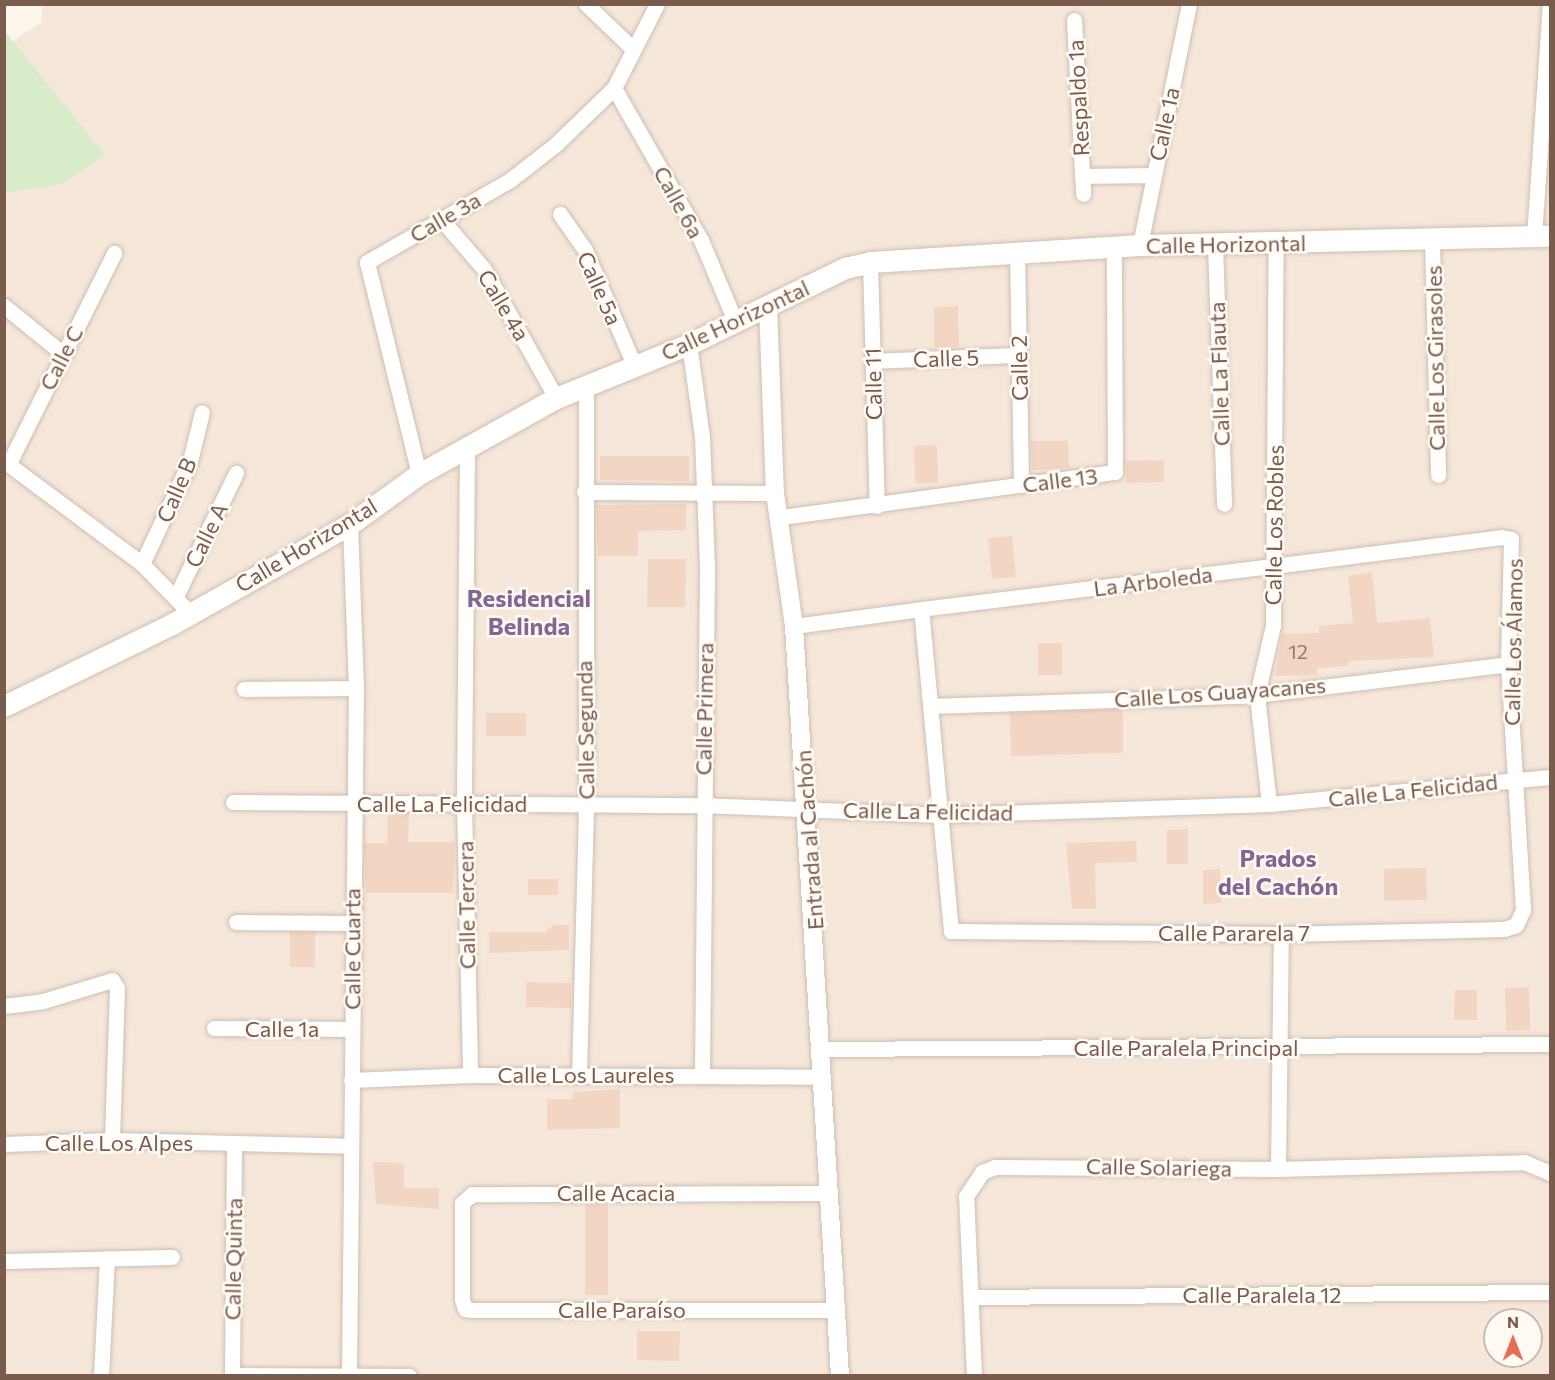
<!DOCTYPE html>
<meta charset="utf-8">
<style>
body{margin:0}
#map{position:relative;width:1555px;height:1380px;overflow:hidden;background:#fdf6ec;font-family:Commissioner,sans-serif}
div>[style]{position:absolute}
.residential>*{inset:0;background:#f5e8da}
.green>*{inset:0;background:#d8ecc9}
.building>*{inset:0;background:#f3d5c3}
.roads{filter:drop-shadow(0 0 2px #d1beb0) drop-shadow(0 0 2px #d1beb0)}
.minor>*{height:15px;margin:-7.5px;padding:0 7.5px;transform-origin:7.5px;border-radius:7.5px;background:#fff}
.tertiary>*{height:18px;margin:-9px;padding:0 9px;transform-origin:9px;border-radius:9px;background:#fff}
.secondary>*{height:21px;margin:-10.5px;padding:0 10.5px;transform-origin:10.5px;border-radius:10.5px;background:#fff}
span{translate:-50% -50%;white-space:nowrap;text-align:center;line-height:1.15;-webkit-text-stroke:5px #fffaf3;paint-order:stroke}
.number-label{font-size:20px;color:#987a6a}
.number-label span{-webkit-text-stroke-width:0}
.street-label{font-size:22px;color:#7a5c4d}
.neighbourhood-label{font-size:24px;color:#846695;font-weight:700}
.frame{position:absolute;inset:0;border:6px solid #7a5c4d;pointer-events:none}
.north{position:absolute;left:1483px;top:1308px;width:60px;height:60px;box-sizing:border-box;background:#fffaf3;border:2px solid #cabbb1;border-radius:50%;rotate:0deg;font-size:16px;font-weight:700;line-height:24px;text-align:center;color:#7a5c4d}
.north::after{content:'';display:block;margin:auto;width:21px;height:27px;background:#e76f51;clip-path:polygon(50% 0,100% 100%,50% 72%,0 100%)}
</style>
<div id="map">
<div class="residential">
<div style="clip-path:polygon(evenodd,42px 5px,1550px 5px,1550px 1375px,5px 1376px,4px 46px,41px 23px,42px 5px,1495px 1320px,1531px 1320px,1531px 1356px,1495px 1356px,1495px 1320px)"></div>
</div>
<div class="green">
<div style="clip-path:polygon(5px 31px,105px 155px,63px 184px,5px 193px)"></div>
</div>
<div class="building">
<div style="clip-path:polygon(958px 306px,959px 347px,934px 347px,934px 307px)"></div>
<div style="clip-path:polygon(1031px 441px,1068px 441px,1069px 468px,1032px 470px)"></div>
<div style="clip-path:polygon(937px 445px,938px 483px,915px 483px,914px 446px)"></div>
<div style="clip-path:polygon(600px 456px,689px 456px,689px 481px,600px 480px)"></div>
<div style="clip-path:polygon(1164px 460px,1164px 482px,1126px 483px,1126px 461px)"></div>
<div style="clip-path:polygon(686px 504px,686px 530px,638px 531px,638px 556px,598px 556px,596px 505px)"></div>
<div style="clip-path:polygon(1012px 536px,1016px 577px,992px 579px,988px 538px)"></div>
<div style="clip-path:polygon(648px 559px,686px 559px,685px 607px,647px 607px)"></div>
<div style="clip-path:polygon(1372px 572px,1377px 623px,1430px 618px,1434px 657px,1349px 661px,1349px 666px,1317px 668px,1317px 675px,1275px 676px,1282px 634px,1319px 633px,1319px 626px,1353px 623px,1348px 576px)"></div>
<div style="clip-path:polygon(1038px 643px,1062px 643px,1062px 675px,1038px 675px)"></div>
<div style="clip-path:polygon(1123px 709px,1123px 753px,1011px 756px,1010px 713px)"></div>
<div style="clip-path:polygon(486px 713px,526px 713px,526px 736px,486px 736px)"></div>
<div style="clip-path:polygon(388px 813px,409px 813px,408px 842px,455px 842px,453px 893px,366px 893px,364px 843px,387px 843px)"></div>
<div style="clip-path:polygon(1188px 829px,1188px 864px,1167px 864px,1167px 830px)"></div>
<div style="clip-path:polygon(1136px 841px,1137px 862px,1095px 863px,1096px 909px,1072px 909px,1066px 843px)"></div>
<div style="clip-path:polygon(1426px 868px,1427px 900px,1384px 901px,1384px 869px)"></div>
<div style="clip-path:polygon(1220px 869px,1221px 903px,1203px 904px,1203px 870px)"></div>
<div style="clip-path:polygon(528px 879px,558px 879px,558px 895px,528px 895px)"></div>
<div style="clip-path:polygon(553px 925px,569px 925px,569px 950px,489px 953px,489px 932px,545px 932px)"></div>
<div style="clip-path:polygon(290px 932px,315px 932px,315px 967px,290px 967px)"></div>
<div style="clip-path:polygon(526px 982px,571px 983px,571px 1008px,526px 1007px)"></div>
<div style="clip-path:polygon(1529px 987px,1530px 1030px,1506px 1031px,1505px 988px)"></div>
<div style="clip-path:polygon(1455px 990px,1477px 990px,1477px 1020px,1454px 1020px)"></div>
<div style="clip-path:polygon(620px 1089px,620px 1128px,547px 1130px,547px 1099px,573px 1099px,573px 1092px)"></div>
<div style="clip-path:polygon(373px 1162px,404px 1163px,404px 1188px,439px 1188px,439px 1209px,376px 1204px)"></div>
<div style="clip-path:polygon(585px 1204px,608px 1204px,608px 1295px,585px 1295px)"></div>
<div style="clip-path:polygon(637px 1331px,680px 1331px,679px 1361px,637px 1360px)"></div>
</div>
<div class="roads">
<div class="minor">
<div style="left:586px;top:4px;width:64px;rotate:43.7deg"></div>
<div style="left:1074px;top:20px;width:174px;rotate:87deg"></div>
<div style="left:614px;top:88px;width:175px;rotate:60.2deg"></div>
<div style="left:701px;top:240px;width:88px;rotate:67.2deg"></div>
<div style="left:1082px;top:176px;width:71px;rotate:-0.8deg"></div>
<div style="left:560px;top:214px;width:44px;rotate:55.2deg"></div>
<div style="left:585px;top:250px;width:125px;rotate:66.9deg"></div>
<div style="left:441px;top:219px;width:66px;rotate:49.3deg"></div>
<div style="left:484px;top:269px;width:148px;rotate:60.8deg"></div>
<div style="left:1534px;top:237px;width:234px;rotate:-86.1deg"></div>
<div style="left:1432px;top:240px;width:235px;rotate:88.5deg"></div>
<div style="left:1140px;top:245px;width:246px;rotate:-78.5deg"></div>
<div style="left:1215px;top:245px;width:259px;rotate:88deg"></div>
<div style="left:1017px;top:252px;width:233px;rotate:89deg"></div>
<div style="left:870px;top:262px;width:244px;rotate:88.4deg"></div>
<div style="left:4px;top:306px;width:76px;rotate:39.1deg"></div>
<div style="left:689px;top:344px;width:93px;rotate:82deg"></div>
<div style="left:702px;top:436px;width:133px;rotate:87.8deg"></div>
<div style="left:707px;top:569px;width:506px;rotate:90.57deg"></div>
<div style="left:873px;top:361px;width:146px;rotate:-2.4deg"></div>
<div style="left:467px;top:448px;width:356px;rotate:90.5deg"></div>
<div style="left:464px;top:804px;width:271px;rotate:88.7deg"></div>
<div style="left:4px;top:461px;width:172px;rotate:36.7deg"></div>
<div style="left:142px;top:564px;width:69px;rotate:45.6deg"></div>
<div style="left:9px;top:463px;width:235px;rotate:-63.4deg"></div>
<div style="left:419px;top:474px;width:218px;rotate:-103.8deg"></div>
<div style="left:367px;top:262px;width:165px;rotate:-29.8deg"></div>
<div style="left:510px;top:180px;width:58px;rotate:-38deg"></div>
<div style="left:556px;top:144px;width:81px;rotate:-44deg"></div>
<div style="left:614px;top:88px;width:94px;rotate:-62.9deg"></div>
<div style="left:584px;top:492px;width:191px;rotate:0.3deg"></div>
<div style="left:781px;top:517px;width:337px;rotate:-7.7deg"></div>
<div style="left:1115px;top:472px;width:226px;rotate:-90.3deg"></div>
<div style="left:142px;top:564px;width:114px;rotate:-65deg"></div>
<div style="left:190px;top:461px;width:50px;rotate:-76.2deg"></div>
<div style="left:176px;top:596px;width:137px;rotate:-64deg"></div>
<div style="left:794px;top:626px;width:128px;rotate:-7.6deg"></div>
<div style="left:921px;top:609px;width:355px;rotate:-7deg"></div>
<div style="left:1273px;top:566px;width:230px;rotate:-7.2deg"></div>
<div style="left:1501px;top:537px;width:10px;rotate:11deg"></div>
<div style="left:1511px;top:539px;width:125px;rotate:91.4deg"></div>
<div style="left:1508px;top:664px;width:246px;rotate:86.5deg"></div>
<div style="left:1523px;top:910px;width:17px;rotate:115deg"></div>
<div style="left:1516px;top:925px;width:13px;rotate:162deg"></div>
<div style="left:1504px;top:929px;width:223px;rotate:178.7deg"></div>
<div style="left:1281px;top:934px;width:330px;rotate:-179.5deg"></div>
<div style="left:951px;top:931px;width:323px;rotate:-95.3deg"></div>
<div style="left:244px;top:689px;width:112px;rotate:-0.5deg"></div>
<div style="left:930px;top:706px;width:327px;rotate:-1.9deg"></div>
<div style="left:1257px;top:695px;width:253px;rotate:-7deg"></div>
<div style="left:233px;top:802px;width:469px;rotate:0.4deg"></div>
<div style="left:702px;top:805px;width:238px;rotate:2.4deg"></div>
<div style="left:940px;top:815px;width:329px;rotate:-1.9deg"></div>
<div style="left:1269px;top:804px;width:282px;rotate:-5.5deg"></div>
<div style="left:1269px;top:804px;width:110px;rotate:-96.3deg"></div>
<div style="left:1257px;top:695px;width:72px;rotate:-77.1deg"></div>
<div style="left:1273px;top:625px;width:382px;rotate:-89.6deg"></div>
<div style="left:236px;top:922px;width:116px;rotate:0.5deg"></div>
<div style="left:4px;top:1006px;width:39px;rotate:-7deg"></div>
<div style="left:43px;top:1001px;width:72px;rotate:-16.9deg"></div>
<div style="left:112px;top:980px;width:9px;rotate:58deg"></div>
<div style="left:117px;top:988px;width:152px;rotate:91.9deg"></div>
<div style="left:214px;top:1028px;width:137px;rotate:0.4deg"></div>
<div style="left:822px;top:1049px;width:728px;rotate:-0.39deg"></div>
<div style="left:579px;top:1075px;width:270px;rotate:-88.5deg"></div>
<div style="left:586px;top:805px;width:420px;rotate:-90deg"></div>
<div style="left:351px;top:1080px;width:119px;rotate:-2.4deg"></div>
<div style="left:470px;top:1075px;width:352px;rotate:0.3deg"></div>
<div style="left:4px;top:1144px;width:108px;rotate:-2.1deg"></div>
<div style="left:112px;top:1140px;width:238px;rotate:1.4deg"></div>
<div style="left:1278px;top:1169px;width:235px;rotate:-89.3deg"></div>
<div style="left:826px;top:1193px;width:354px;rotate:179.8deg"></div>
<div style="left:472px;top:1194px;width:13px;rotate:138deg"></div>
<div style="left:462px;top:1203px;width:96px;rotate:90deg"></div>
<div style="left:462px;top:1299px;width:10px;rotate:73deg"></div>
<div style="left:465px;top:1309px;width:7px;rotate:8deg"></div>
<div style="left:472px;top:1310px;width:361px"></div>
<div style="left:4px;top:1261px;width:168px;rotate:-1.4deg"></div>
<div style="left:973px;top:1297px;width:577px;rotate:-0.5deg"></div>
<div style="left:232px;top:1375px;width:177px;rotate:0.3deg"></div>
<div style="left:349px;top:1375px;width:687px;rotate:-89.42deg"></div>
<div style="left:356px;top:688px;width:164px;rotate:-92.1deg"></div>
<div style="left:101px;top:1376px;width:118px;rotate:-87.1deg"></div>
<div style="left:232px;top:1376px;width:233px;rotate:-89.5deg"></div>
<div style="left:974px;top:1376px;width:180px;rotate:-92.5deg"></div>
<div style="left:966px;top:1196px;width:29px;rotate:-56deg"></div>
<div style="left:982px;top:1172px;width:14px;rotate:-21deg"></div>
<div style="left:995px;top:1167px;width:283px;rotate:0.4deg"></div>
<div style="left:1278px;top:1169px;width:246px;rotate:-1.6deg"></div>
<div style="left:1524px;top:1162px;width:28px;rotate:23deg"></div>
</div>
<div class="tertiary">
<div style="left:768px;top:305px;width:188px;rotate:87.9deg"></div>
<div style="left:775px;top:493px;width:134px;rotate:81.9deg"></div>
<div style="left:794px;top:626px;width:751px;rotate:86.49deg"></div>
</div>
<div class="secondary">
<div style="left:4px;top:706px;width:187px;rotate:-26deg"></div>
<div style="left:172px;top:624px;width:204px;rotate:-29.3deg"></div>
<div style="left:350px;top:524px;width:85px;rotate:-35.9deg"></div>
<div style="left:419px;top:474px;width:157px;rotate:-29deg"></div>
<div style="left:556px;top:398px;width:144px;rotate:-22.1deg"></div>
<div style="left:689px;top:344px;width:174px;rotate:-26deg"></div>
<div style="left:845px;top:268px;width:26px;rotate:-13deg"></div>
<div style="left:870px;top:262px;width:271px;rotate:-3.6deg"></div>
<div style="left:1140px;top:245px;width:410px;rotate:-1.3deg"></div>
</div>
</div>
<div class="number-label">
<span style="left:1298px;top:651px">12</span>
</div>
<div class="street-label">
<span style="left:1078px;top:98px;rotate:-93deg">Respaldo 1a</span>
<span style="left:1164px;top:124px;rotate:-78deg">Calle 1a</span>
<span style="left:679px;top:202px;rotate:61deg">Calle 6a</span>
<span style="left:445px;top:217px;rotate:-30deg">Calle 3a</span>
<span style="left:1226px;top:244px;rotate:-1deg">Calle Horizontal</span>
<span style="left:600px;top:288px;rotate:66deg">Calle 5a</span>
<span style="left:504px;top:305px;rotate:59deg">Calle 4a</span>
<span style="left:735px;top:320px;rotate:-25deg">Calle Horizontal</span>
<span style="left:61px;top:358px;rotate:-63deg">Calle C</span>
<span style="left:946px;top:358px;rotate:-2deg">Calle 5</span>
<span style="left:1435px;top:358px;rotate:-91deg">Calle Los Girasoles</span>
<span style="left:1019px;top:368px;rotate:-91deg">Calle 2</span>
<span style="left:1219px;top:374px;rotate:-92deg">Calle La Flauta</span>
<span style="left:873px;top:384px;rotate:-91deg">Calle 11</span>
<span style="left:1060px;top:480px;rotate:-7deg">Calle 13</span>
<span style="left:176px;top:490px;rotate:-67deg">Calle B</span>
<span style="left:1274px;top:525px;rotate:-89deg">Calle Los Robles</span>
<span style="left:206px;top:535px;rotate:-64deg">Calle A</span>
<span style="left:306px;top:545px;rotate:-31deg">Calle Horizontal</span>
<span style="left:1153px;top:581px;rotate:-7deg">La Arboleda</span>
<span style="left:1513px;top:642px;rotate:-89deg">Calle Los Álamos</span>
<span style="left:1220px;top:692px;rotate:-4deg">Calle Los Guayacanes</span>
<span style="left:704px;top:709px;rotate:-89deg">Calle Primera</span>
<span style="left:585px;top:730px;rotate:-91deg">Calle Segunda</span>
<span style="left:1413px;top:790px;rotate:-6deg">Calle La Felicidad</span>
<span style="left:442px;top:804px">Calle La Felicidad</span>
<span style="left:928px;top:811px;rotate:1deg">Calle La Felicidad</span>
<span style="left:809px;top:840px;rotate:-94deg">Entrada al Cachón</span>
<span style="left:466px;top:905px;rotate:-91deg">Calle Tercera</span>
<span style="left:1234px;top:933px">Calle Pararela 7</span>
<span style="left:352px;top:949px;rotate:-90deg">Calle Cuarta</span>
<span style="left:282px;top:1029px">Calle 1a</span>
<span style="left:1186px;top:1048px">Calle Paralela Principal</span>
<span style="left:586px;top:1075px">Calle Los Laureles</span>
<span style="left:119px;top:1143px">Calle Los Alpes</span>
<span style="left:1159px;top:1167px;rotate:1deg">Calle Solariega</span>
<span style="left:616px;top:1193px">Calle Acacia</span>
<span style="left:233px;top:1259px;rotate:-89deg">Calle Quinta</span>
<span style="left:1262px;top:1295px">Calle Paralela 12</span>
<span style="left:622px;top:1310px">Calle Paraíso</span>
</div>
<div class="neighbourhood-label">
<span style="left:529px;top:612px">Residencial<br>Belinda</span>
<span style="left:1278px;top:872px">Prados<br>del Cachón</span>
</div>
<div class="frame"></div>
<div class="north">N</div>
</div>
